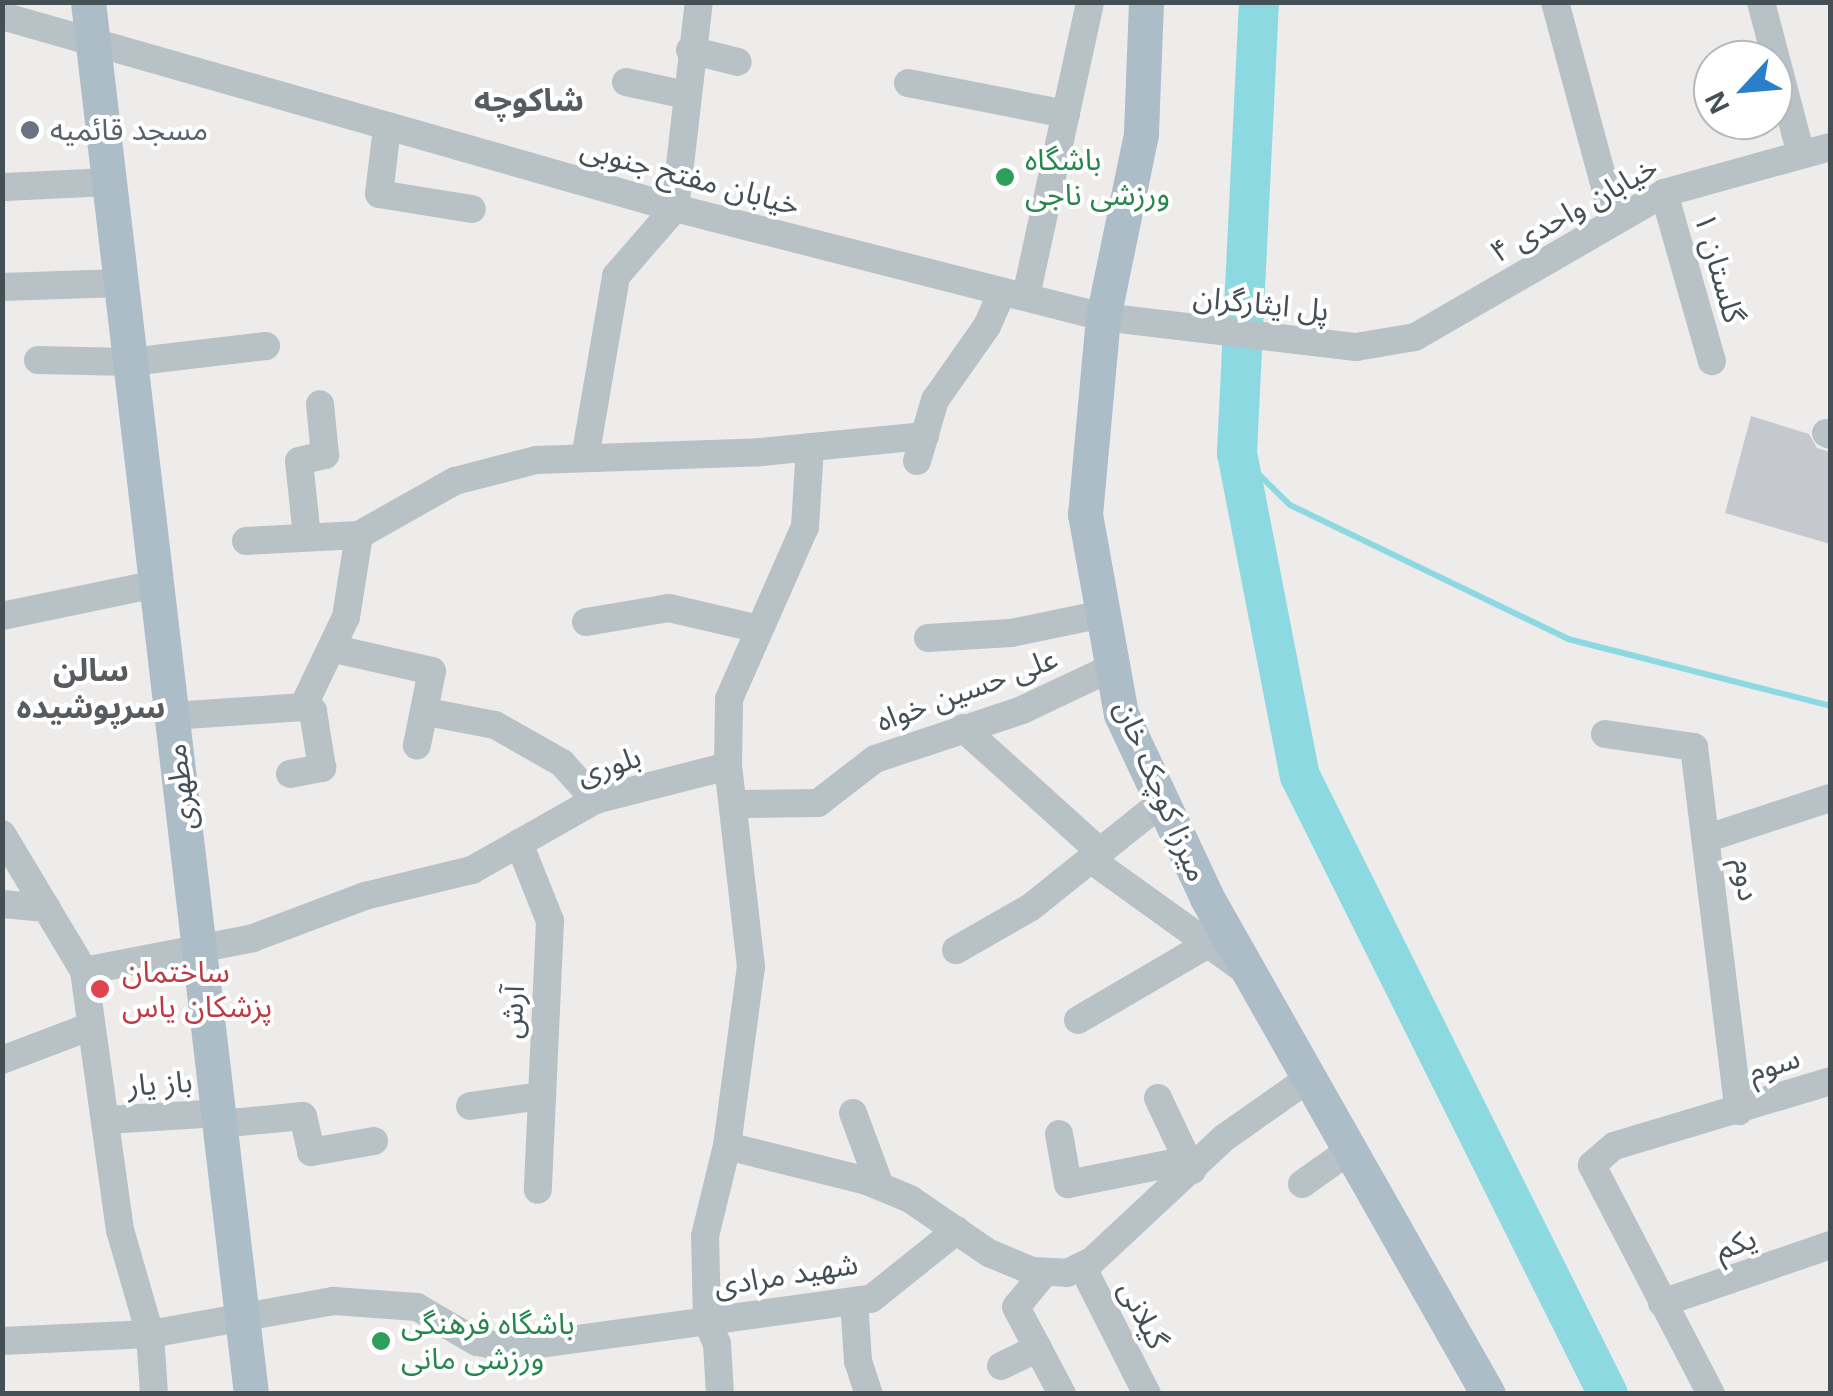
<!DOCTYPE html>
<meta charset="utf-8">
<style>
body{margin:0}
#map{position:relative;width:1833px;height:1396px;overflow:hidden;background:#eeebeb;font-family:Arial,"Noto Sans Arabic",sans-serif}
div>[style]{position:absolute}
.stream>*{height:6px;margin:-3px;padding:0 3px;transform-origin:3px;border-radius:3px;background:#8dd9e2}
.river>*{height:40px;margin:-20px;padding:0 20px;transform-origin:20px;border-radius:20px;background:#8dd9e2}
.building>*{inset:0;background:#c5c9ce}
.minor>*{height:28px;margin:-14px;padding:0 14px;transform-origin:14px;border-radius:14px;background:#b7c1c6}
.major>*{height:35px;margin:-17.5px;padding:0 17.5px;transform-origin:17.5px;border-radius:17.5px;background:#adbdc8}
.dots>*{width:28px;height:28px;translate:-50% -50%;box-sizing:border-box;border:5px solid #fff;border-radius:50%}
span{translate:-50% -50%;white-space:nowrap;text-align:center;line-height:1.15;-webkit-text-stroke:8px #fff;paint-order:stroke}
.worship-label{font-size:30px;color:#5b616d}
.left{translate:0 -50%;text-align:left}
.leisure-label{font-size:30px;color:#27864d}
.street-label{font-size:30px;color:#455056}
.health-label{font-size:30px;color:#be3a42}
.neighbourhood-label{font-size:32px;color:#595c5f;font-weight:700}
.frame{position:absolute;inset:0;border:5px solid #455056;pointer-events:none}
.north{position:absolute;left:1693px;top:40px;width:100px;height:100px;box-sizing:border-box;background:#fff;border:2px solid #b5b9bb;border-radius:50%;rotate:244deg;font-size:28px;font-weight:700;line-height:40px;text-align:center;color:#455056}
.north::after{content:'';display:block;margin:auto;width:35px;height:45px;background:#2980c9;clip-path:polygon(50% 0,100% 100%,50% 72%,0 100%)}
</style>
<div id="map">
<div class="stream">
<div style="left:1237px;top:453px;width:74px;rotate:44.5deg"></div>
<div style="left:1290px;top:505px;width:309px;rotate:25.7deg"></div>
<div style="left:1568px;top:639px;width:270px;rotate:14.3deg"></div>
</div>
<div class="river">
<div style="left:1259px;top:2px;width:452px;rotate:92.8deg"></div>
<div style="left:1237px;top:453px;width:329px;rotate:79deg"></div>
<div style="left:1300px;top:776px;width:690px;rotate:63.51deg"></div>
</div>
<div class="building">
<div style="clip-path:polygon(1751px 416px,1809px 434px,1817px 448px,1830px 452px,1830px 544px,1725px 513px)"></div>
</div>
<div class="minor">
<div style="left:1555px;top:2px;width:226px;rotate:74.9deg"></div>
<div style="left:1761px;top:2px;width:158px;rotate:75.3deg"></div>
<div style="left:2px;top:16px;width:700px;rotate:15.92deg"></div>
<div style="left:675px;top:208px;width:442px;rotate:14.3deg"></div>
<div style="left:1103px;top:317px;width:255px;rotate:6.8deg"></div>
<div style="left:1356px;top:347px;width:60px;rotate:-9.6deg"></div>
<div style="left:1415px;top:337px;width:288px;rotate:-30deg"></div>
<div style="left:1664px;top:193px;width:172px;rotate:-15.5deg"></div>
<div style="left:690px;top:50px;width:49px;rotate:14deg"></div>
<div style="left:626px;top:82px;width:61px;rotate:12.2deg"></div>
<div style="left:908px;top:83px;width:161px;rotate:11.1deg"></div>
<div style="left:387px;top:128px;width:66px;rotate:96.9deg"></div>
<div style="left:379px;top:194px;width:94px;rotate:9.2deg"></div>
<div style="left:5px;top:187px;width:104px;rotate:-2.8deg"></div>
<div style="left:1664px;top:193px;width:175px;rotate:74.1deg"></div>
<div style="left:2px;top:287px;width:119px;rotate:-1.9deg"></div>
<div style="left:1026px;top:296px;width:301px;rotate:-77.7deg"></div>
<div style="left:38px;top:360px;width:92px;rotate:1.2deg"></div>
<div style="left:130px;top:362px;width:137px;rotate:-6.7deg"></div>
<div style="left:1826px;top:433px;width:4px;rotate:27deg"></div>
<div style="left:585px;top:458px;width:185px;rotate:-80.3deg"></div>
<div style="left:616px;top:276px;width:90px;rotate:-49.1deg"></div>
<div style="left:675px;top:208px;width:207px;rotate:-83.4deg"></div>
<div style="left:917px;top:461px;width:64px;rotate:-73.6deg"></div>
<div style="left:935px;top:400px;width:90px;rotate:-54.9deg"></div>
<div style="left:987px;top:326px;width:37px;rotate:-66deg"></div>
<div style="left:307px;top:537px;width:76px;rotate:-96deg"></div>
<div style="left:299px;top:461px;width:27px;rotate:-13deg"></div>
<div style="left:325px;top:455px;width:51px;rotate:-95.6deg"></div>
<div style="left:246px;top:541px;width:113px;rotate:-3deg"></div>
<div style="left:359px;top:535px;width:110px;rotate:-29.4deg"></div>
<div style="left:455px;top:481px;width:84px;rotate:-14.5deg"></div>
<div style="left:536px;top:460px;width:225px;rotate:-2deg"></div>
<div style="left:761px;top:452px;width:165px;rotate:-5.6deg"></div>
<div style="left:2px;top:616px;width:157px;rotate:-11.7deg"></div>
<div style="left:586px;top:622px;width:84px;rotate:-9.6deg"></div>
<div style="left:669px;top:608px;width:92px;rotate:13.1deg"></div>
<div style="left:928px;top:638px;width:83px;rotate:-3.4deg"></div>
<div style="left:1011px;top:633px;width:94px;rotate:-11.7deg"></div>
<div style="left:335px;top:649px;width:99px;rotate:12.8deg"></div>
<div style="left:432px;top:671px;width:76px;rotate:101.5deg"></div>
<div style="left:303px;top:707px;width:100px;rotate:-64.5deg"></div>
<div style="left:346px;top:617px;width:83px;rotate:-81deg"></div>
<div style="left:427px;top:712px;width:69px;rotate:10.8deg"></div>
<div style="left:495px;top:725px;width:77px;rotate:29.6deg"></div>
<div style="left:562px;top:763px;width:50px;rotate:48.3deg"></div>
<div style="left:172px;top:716px;width:131px;rotate:-3.9deg"></div>
<div style="left:963px;top:728px;width:183px;rotate:42.1deg"></div>
<div style="left:1605px;top:734px;width:90px;rotate:8.3deg"></div>
<div style="left:1694px;top:747px;width:367px;rotate:83deg"></div>
<div style="left:290px;top:774px;width:33px;rotate:-11deg"></div>
<div style="left:322px;top:768px;width:58px;rotate:-99deg"></div>
<div style="left:313px;top:711px;width:11px;rotate:-158deg"></div>
<div style="left:735px;top:804px;width:83px;rotate:-0.7deg"></div>
<div style="left:818px;top:803px;width:72px;rotate:-37.7deg"></div>
<div style="left:875px;top:759px;width:155px;rotate:-18.4deg"></div>
<div style="left:1022px;top:710px;width:101px;rotate:-25.3deg"></div>
<div style="left:2px;top:834px;width:160px;rotate:59.1deg"></div>
<div style="left:84px;top:971px;width:261px;rotate:82.1deg"></div>
<div style="left:120px;top:1230px;width:108px;rotate:73.9deg"></div>
<div style="left:150px;top:1334px;width:60px;rotate:86.2deg"></div>
<div style="left:1708px;top:838px;width:128px;rotate:-18.2deg"></div>
<div style="left:519px;top:843px;width:84px;rotate:68.3deg"></div>
<div style="left:550px;top:921px;width:269px;rotate:92.6deg"></div>
<div style="left:1090px;top:859px;width:188px;rotate:35.7deg"></div>
<div style="left:2px;top:904px;width:45px;rotate:5.1deg"></div>
<div style="left:956px;top:950px;width:86px;rotate:-29.8deg"></div>
<div style="left:1031px;top:907px;width:168px;rotate:-38.7deg"></div>
<div style="left:84px;top:971px;width:172px;rotate:-11deg"></div>
<div style="left:253px;top:938px;width:120px;rotate:-20.6deg"></div>
<div style="left:365px;top:896px;width:110px;rotate:-13.7deg"></div>
<div style="left:472px;top:870px;width:142px;rotate:-29.6deg"></div>
<div style="left:595px;top:800px;width:137px;rotate:-14.3deg"></div>
<div style="left:1078px;top:1020px;width:151px;rotate:-30.3deg"></div>
<div style="left:2px;top:1060px;width:93px;rotate:-20.8deg"></div>
<div style="left:1158px;top:1098px;width:80px;rotate:64.7deg"></div>
<div style="left:470px;top:1106px;width:73px;rotate:-7.9deg"></div>
<div style="left:853px;top:1113px;width:78px;rotate:69.7deg"></div>
<div style="left:106px;top:1120px;width:113px;rotate:-3.5deg"></div>
<div style="left:220px;top:1124px;width:83px;rotate:-5.5deg"></div>
<div style="left:303px;top:1116px;width:37px;rotate:77deg"></div>
<div style="left:311px;top:1152px;width:64px;rotate:-9.9deg"></div>
<div style="left:1059px;top:1134px;width:51px;rotate:79.8deg"></div>
<div style="left:1068px;top:1184px;width:122px;rotate:-11.3deg"></div>
<div style="left:727px;top:1146px;width:181px;rotate:-82.4deg"></div>
<div style="left:751px;top:967px;width:202px;rotate:-96.5deg"></div>
<div style="left:728px;top:766px;width:67px;rotate:-89.1deg"></div>
<div style="left:729px;top:699px;width:188px;rotate:-66.2deg"></div>
<div style="left:805px;top:527px;width:80px;rotate:-86.4deg"></div>
<div style="left:1302px;top:1184px;width:59px;rotate:-35.3deg"></div>
<div style="left:1082px;top:1266px;width:144px;rotate:63.1deg"></div>
<div style="left:1045px;top:1272px;width:45px;rotate:129.6deg"></div>
<div style="left:1016px;top:1307px;width:98px;rotate:62.1deg"></div>
<div style="left:854px;top:1301px;width:60px;rotate:86.2deg"></div>
<div style="left:858px;top:1361px;width:35px;rotate:72deg"></div>
<div style="left:1662px;top:1303px;width:178px;rotate:-19deg"></div>
<div style="left:2px;top:1341px;width:148px;rotate:-2.7deg"></div>
<div style="left:150px;top:1334px;width:187px;rotate:-10.2deg"></div>
<div style="left:334px;top:1301px;width:83px;rotate:4.1deg"></div>
<div style="left:417px;top:1307px;width:69px;rotate:30.3deg"></div>
<div style="left:477px;top:1342px;width:35px;rotate:10deg"></div>
<div style="left:511px;top:1348px;width:363px;rotate:-7.8deg"></div>
<div style="left:871px;top:1299px;width:110px;rotate:-38.7deg"></div>
<div style="left:1001px;top:1366px;width:41px;rotate:-25.9deg"></div>
<div style="left:720px;top:1394px;width:50px;rotate:-93.4deg"></div>
<div style="left:717px;top:1344px;width:25px;rotate:-113deg"></div>
<div style="left:707px;top:1321px;width:85px;rotate:-91.3deg"></div>
<div style="left:705px;top:1236px;width:93px;rotate:-76.3deg"></div>
<div style="left:727px;top:1146px;width:144px;rotate:14deg"></div>
<div style="left:867px;top:1181px;width:47px;rotate:22.7deg"></div>
<div style="left:910px;top:1199px;width:96px;rotate:34.4deg"></div>
<div style="left:989px;top:1253px;width:47px;rotate:22.7deg"></div>
<div style="left:1032px;top:1271px;width:35px;rotate:3deg"></div>
<div style="left:1067px;top:1273px;width:28px;rotate:-26deg"></div>
<div style="left:1092px;top:1261px;width:180px;rotate:-43deg"></div>
<div style="left:1224px;top:1138px;width:104px;rotate:-35.2deg"></div>
<div style="left:1711px;top:1394px;width:258px;rotate:-117.5deg"></div>
<div style="left:1592px;top:1165px;width:29px;rotate:-41deg"></div>
<div style="left:1614px;top:1146px;width:226px;rotate:-16.7deg"></div>
</div>
<div class="major">
<div style="left:88px;top:2px;width:1402px;rotate:83.32deg"></div>
<div style="left:1146px;top:2px;width:132px;rotate:92.2deg"></div>
<div style="left:1141px;top:134px;width:187px;rotate:101.7deg"></div>
<div style="left:1103px;top:317px;width:198px;rotate:95.2deg"></div>
<div style="left:1085px;top:514px;width:203px;rotate:79.8deg"></div>
<div style="left:1121px;top:714px;width:203px;rotate:64.9deg"></div>
<div style="left:1207px;top:898px;width:570px;rotate:60.47deg"></div>
</div>
<div class="dots">
<div style="left:30px;top:130px;background:#6b7280"></div>
<div style="left:1005px;top:177px;background:#2e9e5b"></div>
<div style="left:100px;top:989px;background:#e0444e"></div>
<div style="left:381px;top:1341px;background:#2e9e5b"></div>
</div>
<div class="worship-label">
<span class="left" style="left:50px;top:130px">مسجد قائمیه</span>
</div>
<div class="leisure-label">
<span class="left" style="left:1025px;top:177px">باشگاه<br>ورزشی ناجی</span>
<span class="left" style="left:401px;top:1341px">باشگاه فرهنگی<br>ورزشی مانی</span>
</div>
<div class="street-label">
<span style="left:690px;top:177px;rotate:15deg">خیابان مفتح جنوبی</span>
<span style="left:1574px;top:210px;rotate:-29deg">خیابان واحدی ۴</span>
<span style="left:1719px;top:268px;rotate:74deg">گلستان ۱</span>
<span style="left:1261px;top:304px;rotate:6deg">پل ایثارگران</span>
<span style="left:967px;top:690px;rotate:-20deg">علی حسین خواه</span>
<span style="left:609px;top:766px;rotate:-18deg">بلوری</span>
<span style="left:181px;top:787px;rotate:-97deg">مطهری</span>
<span style="left:1161px;top:791px;rotate:67deg">میرزا کوچک خان</span>
<span style="left:1746px;top:880px;rotate:83deg">دوم</span>
<span style="left:513px;top:1012px;rotate:-87deg">آرش</span>
<span style="left:1774px;top:1065px;rotate:-18deg">سوم</span>
<span style="left:160px;top:1084px;rotate:-4deg">باز یار</span>
<span style="left:1736px;top:1244px;rotate:-19deg">یکم</span>
<span style="left:786px;top:1275px;rotate:-9deg">شهید مرادی</span>
<span style="left:1143px;top:1315px;rotate:63deg">گیلانی</span>
</div>
<div class="health-label">
<span class="left" style="left:122px;top:989px">ساختمان<br>پزشکان یاس</span>
</div>
<div class="neighbourhood-label">
<span style="left:529px;top:100px">شاکوچه</span>
<span style="left:91px;top:689px">سالن<br>سرپوشیده</span>
</div>
<div class="frame"></div>
<div class="north">N</div>
</div>
